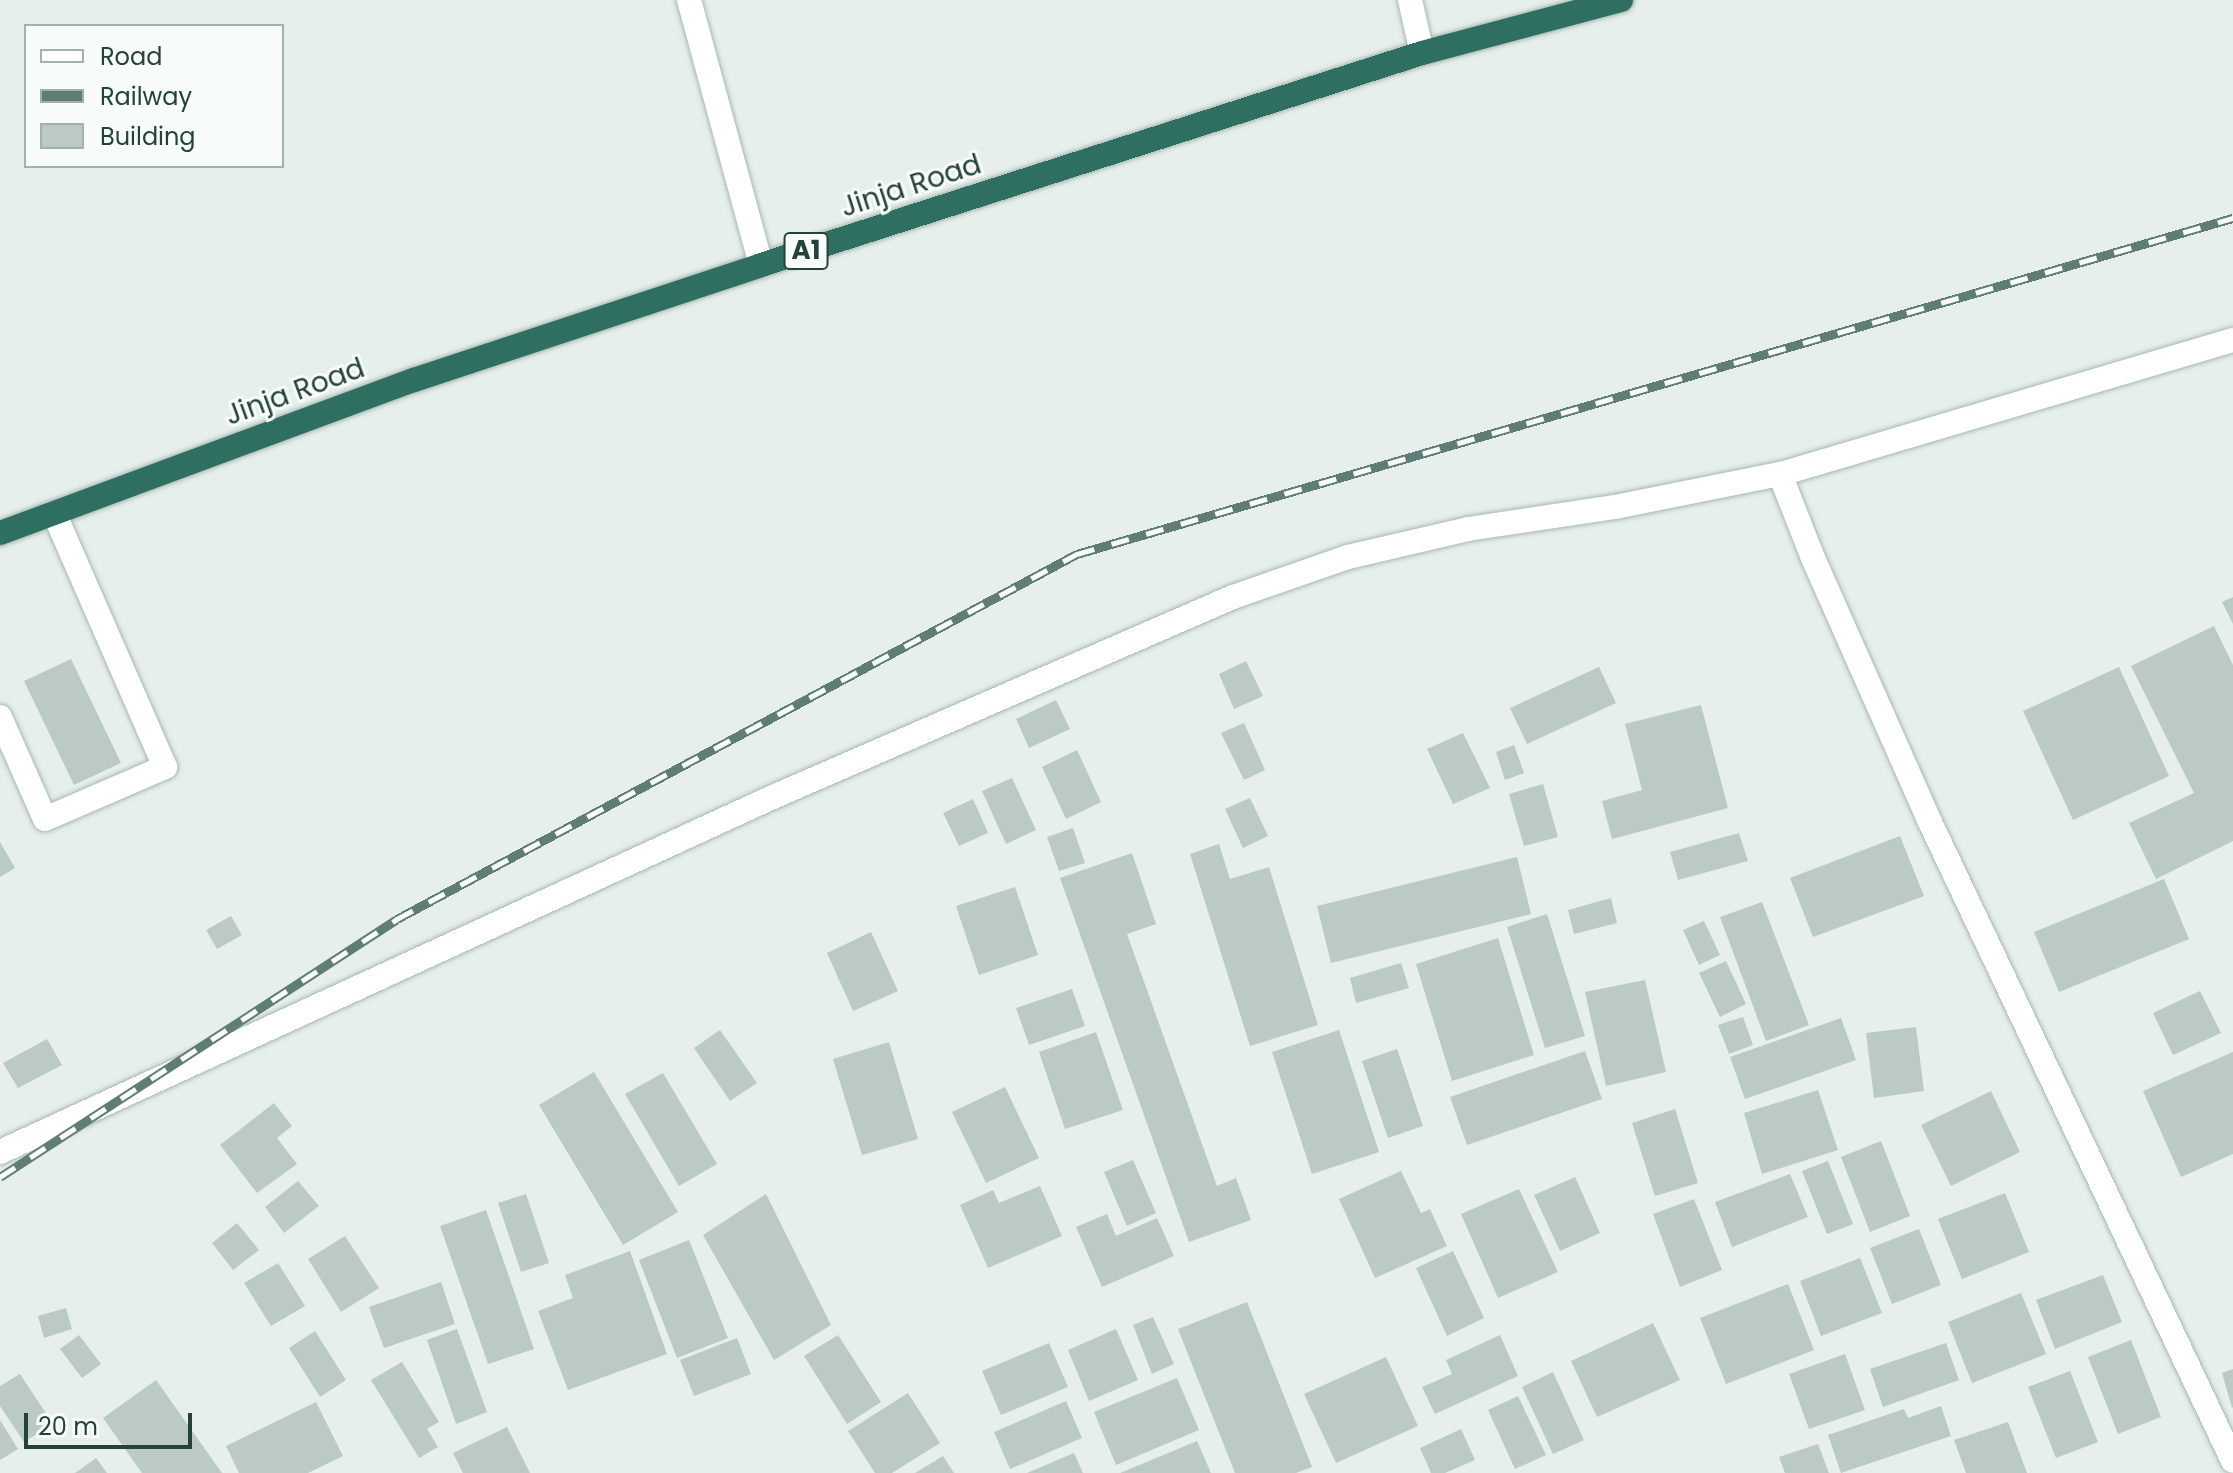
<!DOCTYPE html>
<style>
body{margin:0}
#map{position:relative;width:2233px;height:1473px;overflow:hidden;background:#e6efeb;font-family:Poppins,sans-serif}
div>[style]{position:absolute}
.building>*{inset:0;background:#bbcac4}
.roads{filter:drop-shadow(0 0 2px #a8b8b2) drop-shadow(0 0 2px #a8b8b2)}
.minor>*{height:24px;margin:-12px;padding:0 12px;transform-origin:12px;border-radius:12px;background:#fff}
.highway>*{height:24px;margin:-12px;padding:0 12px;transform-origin:12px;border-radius:12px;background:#2f6f62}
.rail>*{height:9px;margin-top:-4.5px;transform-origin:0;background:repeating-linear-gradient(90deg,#f7fbf9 0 18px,#5f7d75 0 36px);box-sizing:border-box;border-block:2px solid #5f7d75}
span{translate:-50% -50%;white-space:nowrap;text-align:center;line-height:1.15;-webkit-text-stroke:6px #f7fbf9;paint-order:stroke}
.shield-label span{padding:2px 6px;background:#f7fbf9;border:2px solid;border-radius:6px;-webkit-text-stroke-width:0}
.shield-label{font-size:26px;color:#24423a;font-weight:700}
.street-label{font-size:28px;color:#24423a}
.legend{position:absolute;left:24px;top:24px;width:260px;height:144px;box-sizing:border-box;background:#f7fbf9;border:2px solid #a3b1ad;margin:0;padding:10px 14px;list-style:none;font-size:24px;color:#24423a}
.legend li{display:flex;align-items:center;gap:16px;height:40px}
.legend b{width:40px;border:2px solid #a3b1ad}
.scale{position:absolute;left:24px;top:1413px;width:168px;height:36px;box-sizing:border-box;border:4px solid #24423a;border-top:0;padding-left:10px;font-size:24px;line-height:28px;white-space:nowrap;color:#24423a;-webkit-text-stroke:6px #f7fbf9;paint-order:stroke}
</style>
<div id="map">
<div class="building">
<div style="clip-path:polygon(2233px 597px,2233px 624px,2222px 602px)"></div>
<div style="clip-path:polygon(2214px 626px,2233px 665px,2233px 841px,2156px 879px,2129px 823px,2194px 793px,2131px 666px)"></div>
<div style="clip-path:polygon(71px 659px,121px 763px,74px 785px,24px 681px)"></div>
<div style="clip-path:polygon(1246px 661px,1263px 696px,1234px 709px,1219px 674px)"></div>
<div style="clip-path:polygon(1599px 667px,1616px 703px,1527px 744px,1510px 708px)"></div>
<div style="clip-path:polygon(2119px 667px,2169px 776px,2073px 820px,2023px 711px)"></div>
<div style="clip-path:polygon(1056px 700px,1070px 729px,1029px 748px,1016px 719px)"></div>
<div style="clip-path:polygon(1701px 705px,1728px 808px,1612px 839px,1602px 801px,1642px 790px,1625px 724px)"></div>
<div style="clip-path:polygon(1244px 723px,1265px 770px,1244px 780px,1221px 733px)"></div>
<div style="clip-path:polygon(1463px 733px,1490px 788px,1453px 804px,1427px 749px)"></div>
<div style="clip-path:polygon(1514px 745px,1524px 773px,1505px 780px,1496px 752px)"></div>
<div style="clip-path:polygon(1077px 750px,1101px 802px,1066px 819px,1042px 767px)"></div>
<div style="clip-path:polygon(1012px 778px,1036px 830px,1006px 844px,982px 791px)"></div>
<div style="clip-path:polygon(1543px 784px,1558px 837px,1524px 846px,1509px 794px)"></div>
<div style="clip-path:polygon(1250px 798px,1268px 836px,1243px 848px,1225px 809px)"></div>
<div style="clip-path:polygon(973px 799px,988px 833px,959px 846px,943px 813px)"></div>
<div style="clip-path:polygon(1073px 828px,1085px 863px,1059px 871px,1047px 837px)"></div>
<div style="clip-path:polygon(1739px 833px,1748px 861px,1678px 880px,1670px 852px)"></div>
<div style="clip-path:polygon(1900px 836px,1924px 896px,1813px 937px,1790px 878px)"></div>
<div style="clip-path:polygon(0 842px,15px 868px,0 877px)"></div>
<div style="clip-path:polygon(1219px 844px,1230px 879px,1269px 867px,1318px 1025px,1250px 1046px,1190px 854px)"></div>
<div style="clip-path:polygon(1132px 853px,1156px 924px,1127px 934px,1217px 1186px,1236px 1178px,1251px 1220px,1189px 1242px,1060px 878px)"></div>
<div style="clip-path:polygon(1517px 857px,1531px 914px,1331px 963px,1317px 906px)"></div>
<div style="clip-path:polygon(2164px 879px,2189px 939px,2059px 992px,2034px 932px)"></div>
<div style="clip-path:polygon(1015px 887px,1038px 955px,979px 975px,956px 906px)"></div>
<div style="clip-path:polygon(1611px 898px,1617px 923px,1574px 934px,1568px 910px)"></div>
<div style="clip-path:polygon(1762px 902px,1809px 1025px,1766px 1041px,1720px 917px)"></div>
<div style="clip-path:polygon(1547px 914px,1585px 1036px,1545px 1048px,1507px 927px)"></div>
<div style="clip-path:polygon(231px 916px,242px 935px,217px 949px,206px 930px)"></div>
<div style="clip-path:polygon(1704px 921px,1720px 955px,1699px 965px,1683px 930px)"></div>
<div style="clip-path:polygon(871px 932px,898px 991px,853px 1011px,827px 953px)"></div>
<div style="clip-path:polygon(1498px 938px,1534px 1055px,1452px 1081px,1416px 964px)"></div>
<div style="clip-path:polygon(1726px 961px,1746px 1004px,1720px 1017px,1699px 973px)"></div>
<div style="clip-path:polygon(1401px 963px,1409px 988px,1356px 1003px,1350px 978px)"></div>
<div style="clip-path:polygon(1645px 980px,1666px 1072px,1606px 1086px,1585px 992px)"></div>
<div style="clip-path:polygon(1072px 989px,1085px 1026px,1029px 1045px,1016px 1008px)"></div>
<div style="clip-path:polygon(2200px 991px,2221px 1033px,2173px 1055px,2153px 1013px)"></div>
<div style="clip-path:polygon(1743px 1017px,1753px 1045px,1729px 1054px,1718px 1025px)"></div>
<div style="clip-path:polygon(1841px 1018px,1856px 1060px,1745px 1099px,1730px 1057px)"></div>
<div style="clip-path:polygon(1916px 1027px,1924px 1091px,1874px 1098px,1866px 1033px)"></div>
<div style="clip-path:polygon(720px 1030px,757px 1083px,730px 1101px,694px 1048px)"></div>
<div style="clip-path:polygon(1339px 1030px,1379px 1152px,1312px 1174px,1272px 1052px)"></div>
<div style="clip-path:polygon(1096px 1032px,1123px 1110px,1065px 1129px,1039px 1052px)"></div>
<div style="clip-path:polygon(47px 1039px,62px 1065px,18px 1088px,3px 1063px)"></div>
<div style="clip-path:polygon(889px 1042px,918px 1139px,862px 1155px,833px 1059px)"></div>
<div style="clip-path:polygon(1397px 1049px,1423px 1126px,1388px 1138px,1362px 1061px)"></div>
<div style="clip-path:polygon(1585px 1051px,1602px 1099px,1467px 1145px,1450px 1097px)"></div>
<div style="clip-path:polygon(2233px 1052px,2233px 1154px,2181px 1177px,2143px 1091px)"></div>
<div style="clip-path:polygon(594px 1072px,678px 1212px,623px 1245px,539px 1105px)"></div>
<div style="clip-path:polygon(663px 1073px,717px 1164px,679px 1186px,625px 1094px)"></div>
<div style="clip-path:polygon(1005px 1087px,1039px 1158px,986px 1183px,952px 1112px)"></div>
<div style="clip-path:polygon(1818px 1090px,1838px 1150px,1762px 1174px,1744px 1113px)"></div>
<div style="clip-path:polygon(1991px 1091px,2020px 1152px,1951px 1186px,1921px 1125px)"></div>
<div style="clip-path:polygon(274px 1103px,292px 1126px,277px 1138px,297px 1164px,257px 1193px,220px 1145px)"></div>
<div style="clip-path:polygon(1675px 1109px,1698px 1183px,1655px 1196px,1632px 1123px)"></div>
<div style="clip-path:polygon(1881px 1141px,1910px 1216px,1870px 1232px,1841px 1157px)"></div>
<div style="clip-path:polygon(1133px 1160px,1156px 1213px,1127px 1226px,1104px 1172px)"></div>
<div style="clip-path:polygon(1828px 1161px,1853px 1224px,1827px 1234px,1802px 1171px)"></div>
<div style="clip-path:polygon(1401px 1171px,1421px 1213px,1430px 1209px,1447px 1246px,1375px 1278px,1339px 1199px)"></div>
<div style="clip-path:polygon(1790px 1174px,1808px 1217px,1732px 1247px,1715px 1202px)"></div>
<div style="clip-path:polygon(1575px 1177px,1600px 1233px,1560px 1251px,1534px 1195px)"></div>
<div style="clip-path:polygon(298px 1181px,319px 1206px,284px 1233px,265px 1207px)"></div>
<div style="clip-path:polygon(1040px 1186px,1062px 1236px,988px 1268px,960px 1205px,993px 1190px,999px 1203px)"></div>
<div style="clip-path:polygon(1519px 1189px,1558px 1272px,1498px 1298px,1461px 1214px)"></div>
<div style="clip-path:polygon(2005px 1193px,2029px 1252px,1962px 1279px,1938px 1219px)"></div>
<div style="clip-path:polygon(526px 1194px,549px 1263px,521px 1272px,498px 1203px)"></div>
<div style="clip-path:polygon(766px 1194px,831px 1325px,774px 1360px,703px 1235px)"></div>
<div style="clip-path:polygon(1694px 1199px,1722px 1270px,1680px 1287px,1653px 1214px)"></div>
<div style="clip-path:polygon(486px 1210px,534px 1349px,488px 1364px,440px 1226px)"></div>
<div style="clip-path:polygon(1107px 1214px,1116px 1236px,1157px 1218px,1174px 1256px,1102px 1287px,1076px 1227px)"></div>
<div style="clip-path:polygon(237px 1223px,259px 1250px,233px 1270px,212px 1243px)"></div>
<div style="clip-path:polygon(1919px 1229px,1941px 1285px,1892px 1304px,1870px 1248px)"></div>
<div style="clip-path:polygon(345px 1236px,379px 1288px,341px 1312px,308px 1259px)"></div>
<div style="clip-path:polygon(689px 1240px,728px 1338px,677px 1358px,639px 1260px)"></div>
<div style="clip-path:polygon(630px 1251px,667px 1354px,568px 1390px,538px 1311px,573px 1298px,565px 1275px)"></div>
<div style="clip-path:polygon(1453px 1251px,1484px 1318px,1447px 1336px,1416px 1268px)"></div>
<div style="clip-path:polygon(1860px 1258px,1882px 1313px,1821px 1336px,1800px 1281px)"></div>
<div style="clip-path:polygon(278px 1263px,305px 1306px,271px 1326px,244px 1283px)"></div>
<div style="clip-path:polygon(2103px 1275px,2122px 1322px,2055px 1349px,2036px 1300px)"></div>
<div style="clip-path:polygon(441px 1282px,455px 1324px,384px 1348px,369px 1307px)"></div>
<div style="clip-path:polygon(1788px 1284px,1814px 1350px,1726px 1384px,1700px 1318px)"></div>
<div style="clip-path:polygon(2021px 1293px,2046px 1354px,1972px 1383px,1948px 1322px)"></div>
<div style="clip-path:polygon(1247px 1302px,1312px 1467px,1296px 1473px,1235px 1473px,1178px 1329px)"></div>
<div style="clip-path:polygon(66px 1308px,72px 1329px,44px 1338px,38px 1316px)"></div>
<div style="clip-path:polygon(1153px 1317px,1174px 1364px,1152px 1374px,1133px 1325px)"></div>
<div style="clip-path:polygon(1653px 1323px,1680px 1380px,1597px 1417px,1571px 1361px)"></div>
<div style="clip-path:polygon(457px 1329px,487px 1412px,456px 1424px,427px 1340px)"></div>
<div style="clip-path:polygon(1116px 1329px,1138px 1380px,1089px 1401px,1068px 1350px)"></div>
<div style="clip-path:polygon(315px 1331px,346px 1380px,320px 1397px,289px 1348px)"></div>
<div style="clip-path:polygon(79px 1335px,101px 1364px,82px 1378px,60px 1349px)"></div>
<div style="clip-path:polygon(838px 1335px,881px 1402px,847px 1424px,804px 1356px)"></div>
<div style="clip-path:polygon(1500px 1335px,1518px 1376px,1435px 1414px,1422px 1387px,1452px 1374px,1446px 1360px)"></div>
<div style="clip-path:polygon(737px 1338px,751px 1374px,694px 1396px,680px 1360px)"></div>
<div style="clip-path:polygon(2131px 1340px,2161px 1417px,2118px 1434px,2088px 1357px)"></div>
<div style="clip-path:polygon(1049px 1343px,1068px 1387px,1001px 1415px,982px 1371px)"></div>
<div style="clip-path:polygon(1946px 1343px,1959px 1380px,1883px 1407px,1870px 1369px)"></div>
<div style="clip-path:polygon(1845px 1354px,1865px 1410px,1809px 1429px,1789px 1374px)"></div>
<div style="clip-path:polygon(1386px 1357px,1418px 1426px,1336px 1463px,1304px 1394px)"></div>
<div style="clip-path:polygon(402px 1362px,439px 1422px,427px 1429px,438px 1447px,419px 1458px,371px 1380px)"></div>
<div style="clip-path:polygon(2233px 1369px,2233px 1407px,2232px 1408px,2222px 1373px)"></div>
<div style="clip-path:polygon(2070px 1371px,2098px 1442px,2056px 1458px,2028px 1387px)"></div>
<div style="clip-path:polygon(1553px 1372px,1584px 1440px,1553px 1454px,1522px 1387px)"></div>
<div style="clip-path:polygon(20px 1374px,53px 1424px,24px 1442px,0 1406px,0 1386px)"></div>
<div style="clip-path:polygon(1177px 1378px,1199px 1430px,1116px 1465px,1094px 1412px)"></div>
<div style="clip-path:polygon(156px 1380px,222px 1473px,142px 1473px,103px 1418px)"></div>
<div style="clip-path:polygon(908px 1393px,940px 1443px,892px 1473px,875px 1473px,848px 1431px)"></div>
<div style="clip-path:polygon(1518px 1396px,1546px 1455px,1515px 1469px,1488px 1410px)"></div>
<div style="clip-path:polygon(1066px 1401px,1082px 1438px,1010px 1469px,994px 1432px)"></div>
<div style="clip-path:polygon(316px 1402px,343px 1456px,308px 1473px,239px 1473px,226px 1446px)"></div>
<div style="clip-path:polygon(1941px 1406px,1951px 1436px,1841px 1473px,1828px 1435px,1904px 1409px,1908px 1418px)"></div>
<div style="clip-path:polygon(0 1420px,18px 1449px,0 1460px)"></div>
<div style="clip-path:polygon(2008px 1422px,2027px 1473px,1966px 1473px,1954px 1440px)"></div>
<div style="clip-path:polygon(507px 1427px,530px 1473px,463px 1473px,453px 1453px)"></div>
<div style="clip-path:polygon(1461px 1429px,1475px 1460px,1445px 1473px,1431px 1473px,1420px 1448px)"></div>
<div style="clip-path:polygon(1197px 1441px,1211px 1473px,1120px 1473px)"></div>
<div style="clip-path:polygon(1818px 1444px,1829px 1473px,1785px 1473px,1779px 1457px)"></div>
<div style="clip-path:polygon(1074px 1453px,1083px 1473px,1027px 1473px)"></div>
<div style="clip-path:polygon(943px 1456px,954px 1473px,915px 1473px)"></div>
<div style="clip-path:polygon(96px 1458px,107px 1473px,75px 1473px)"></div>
</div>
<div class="roads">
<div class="minor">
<div style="left:689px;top:0;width:275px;rotate:74.8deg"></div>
<div style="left:1410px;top:0;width:54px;rotate:77.2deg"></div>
<div style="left:2233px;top:340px;width:472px;rotate:163.5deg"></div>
<div style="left:1780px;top:474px;width:90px;rotate:68.6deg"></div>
<div style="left:1813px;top:558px;width:287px;rotate:66.1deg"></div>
<div style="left:1929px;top:820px;width:709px;rotate:64.63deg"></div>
<div style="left:0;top:717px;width:111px;rotate:66.2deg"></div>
<div style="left:45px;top:819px;width:131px;rotate:-23.4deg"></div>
<div style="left:165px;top:767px;width:277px;rotate:-113.6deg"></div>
<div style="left:0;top:1152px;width:851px;rotate:-24.67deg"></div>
<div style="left:773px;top:797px;width:502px;rotate:-23.5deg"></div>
<div style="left:1233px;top:597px;width:122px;rotate:-19.2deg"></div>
<div style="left:1348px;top:557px;width:123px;rotate:-13.1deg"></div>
<div style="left:1468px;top:529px;width:149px;rotate:-8.5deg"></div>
<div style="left:1615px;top:507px;width:168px;rotate:-11.3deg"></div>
</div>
<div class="highway">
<div style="left:0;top:533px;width:441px;rotate:-20.3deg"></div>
<div style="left:414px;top:380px;width:366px;rotate:-18.3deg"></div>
<div style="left:761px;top:265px;width:694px;rotate:-17.78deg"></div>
<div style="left:1422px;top:53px;width:206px;rotate:-14.9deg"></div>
</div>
</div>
<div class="rail">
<div style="left:0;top:1177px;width:473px;rotate:-33deg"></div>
<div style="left:397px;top:919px;width:772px;rotate:-28.23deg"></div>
<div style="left:1077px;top:554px;width:1204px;rotate:-16.21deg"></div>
</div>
<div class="shield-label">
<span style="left:806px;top:251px">A1</span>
</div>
<div class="street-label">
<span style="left:911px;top:186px;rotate:-18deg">Jinja Road</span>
<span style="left:295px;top:392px;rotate:-20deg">Jinja Road</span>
</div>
<ul class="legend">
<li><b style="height:10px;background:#fff"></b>Road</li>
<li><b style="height:10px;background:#5f7d75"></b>Railway</li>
<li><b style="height:22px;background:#bbcac4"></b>Building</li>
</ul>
<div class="scale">20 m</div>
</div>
